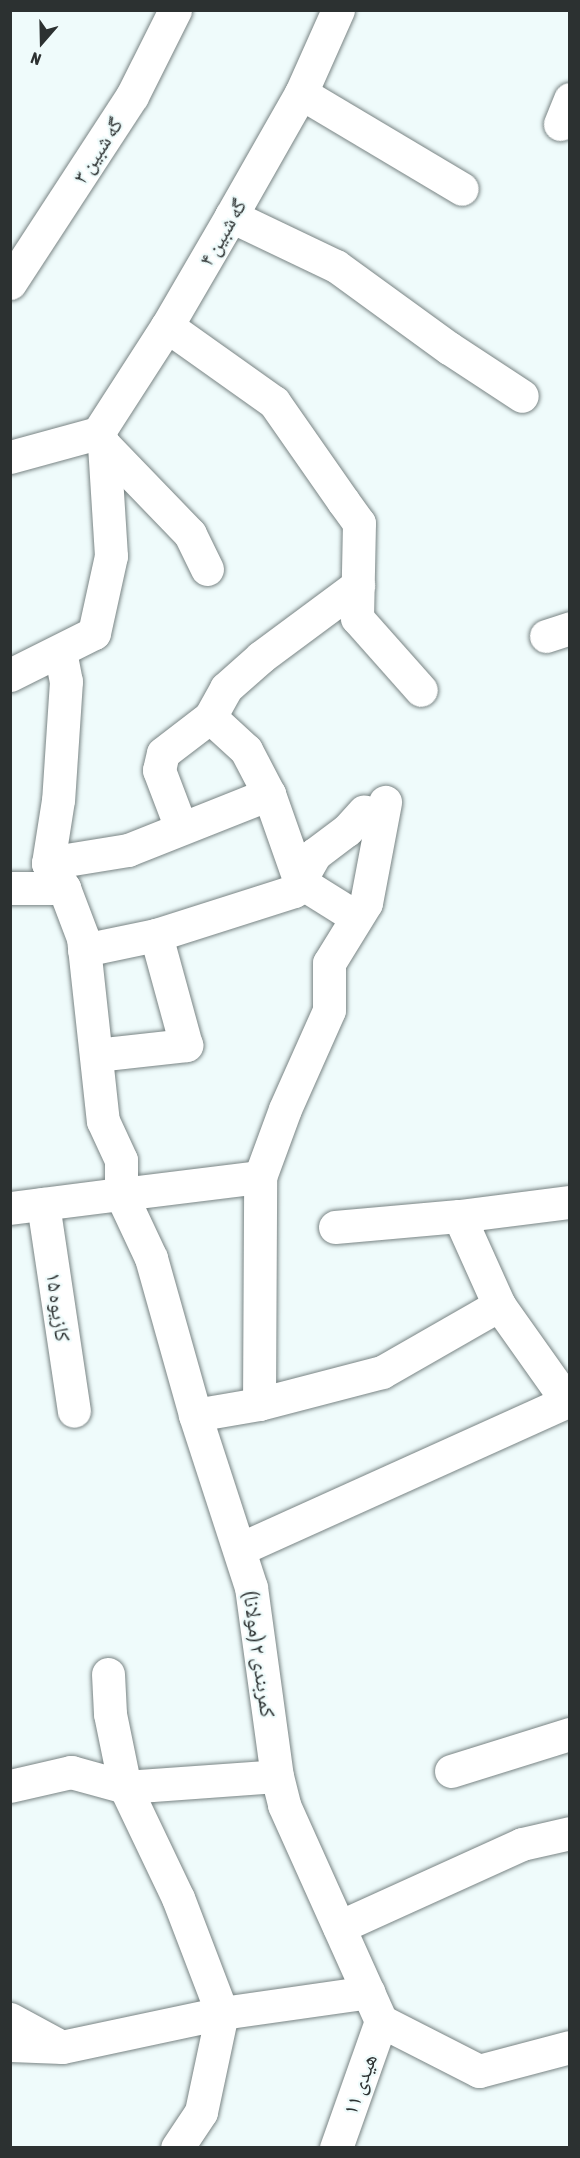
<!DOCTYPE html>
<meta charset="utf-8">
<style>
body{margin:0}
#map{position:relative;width:580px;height:2158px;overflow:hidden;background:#effbfb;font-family:"Asap Condensed","Noto Naskh Arabic",sans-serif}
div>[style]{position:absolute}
.roads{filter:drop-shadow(0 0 2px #798484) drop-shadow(0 0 2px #798484)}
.minor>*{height:33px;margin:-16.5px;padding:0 16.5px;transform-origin:16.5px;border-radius:16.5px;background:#fff}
span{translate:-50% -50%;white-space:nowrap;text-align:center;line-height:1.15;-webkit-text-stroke:4.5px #effbfb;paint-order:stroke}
.street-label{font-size:21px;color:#2c3131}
.frame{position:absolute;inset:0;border:12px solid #2c3131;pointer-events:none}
.north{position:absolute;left:12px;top:12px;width:60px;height:60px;-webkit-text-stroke:4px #effbfb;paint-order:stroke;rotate:200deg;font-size:16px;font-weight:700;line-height:24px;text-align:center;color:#2c3131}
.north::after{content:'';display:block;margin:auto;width:21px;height:27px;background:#2c3131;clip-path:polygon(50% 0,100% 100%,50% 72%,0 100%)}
</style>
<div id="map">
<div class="roads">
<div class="minor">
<div style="left:301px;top:93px;width:187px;rotate:30.8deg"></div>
<div style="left:560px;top:124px;width:27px;rotate:-68deg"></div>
<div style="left:231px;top:216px;width:116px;rotate:25.5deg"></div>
<div style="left:336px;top:266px;width:140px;rotate:36deg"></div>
<div style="left:449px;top:348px;width:87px;rotate:33.3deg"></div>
<div style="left:10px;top:283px;width:223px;rotate:-56.9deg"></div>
<div style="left:132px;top:96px;width:96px;rotate:-63.4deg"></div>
<div style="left:167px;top:326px;width:131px;rotate:35.4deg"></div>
<div style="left:274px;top:402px;width:121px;rotate:55.1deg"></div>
<div style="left:343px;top:501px;width:27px;rotate:54deg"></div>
<div style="left:359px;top:523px;width:95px;rotate:91.2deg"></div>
<div style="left:357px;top:618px;width:96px;rotate:48.4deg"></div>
<div style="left:10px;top:457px;width:91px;rotate:-15.3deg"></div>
<div style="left:207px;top:569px;width:39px;rotate:-116deg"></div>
<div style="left:190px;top:534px;width:124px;rotate:-134deg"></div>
<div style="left:104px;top:445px;width:13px;rotate:-117deg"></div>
<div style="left:98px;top:433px;width:127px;rotate:-57.2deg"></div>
<div style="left:167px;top:326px;width:127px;rotate:-59.8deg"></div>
<div style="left:231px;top:216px;width:142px;rotate:-60.4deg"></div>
<div style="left:301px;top:93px;width:91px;rotate:-66deg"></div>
<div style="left:546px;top:636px;width:25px;rotate:-18deg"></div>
<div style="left:60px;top:651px;width:31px;rotate:79deg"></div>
<div style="left:66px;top:681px;width:119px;rotate:93.8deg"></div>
<div style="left:58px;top:800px;width:64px;rotate:99deg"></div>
<div style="left:48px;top:863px;width:30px;rotate:57deg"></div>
<div style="left:64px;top:888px;width:53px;rotate:69.2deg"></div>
<div style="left:83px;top:938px;width:184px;rotate:83.8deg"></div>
<div style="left:103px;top:1121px;width:43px;rotate:65.2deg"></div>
<div style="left:121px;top:1160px;width:34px;rotate:90deg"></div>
<div style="left:121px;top:1194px;width:140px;rotate:-7deg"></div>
<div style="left:10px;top:675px;width:94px;rotate:-26.6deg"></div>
<div style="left:94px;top:633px;width:79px;rotate:-77.6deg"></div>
<div style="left:111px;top:556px;width:111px;rotate:-93.6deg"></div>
<div style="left:210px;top:717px;width:49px;rotate:42.5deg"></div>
<div style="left:246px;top:750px;width:50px;rotate:62.4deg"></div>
<div style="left:269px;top:794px;width:93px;rotate:70.6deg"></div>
<div style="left:300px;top:882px;width:66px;rotate:32deg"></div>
<div style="left:181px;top:828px;width:62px;rotate:-110.8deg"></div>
<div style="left:159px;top:770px;width:17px;rotate:-77deg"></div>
<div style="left:163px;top:753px;width:59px;rotate:-37.5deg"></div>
<div style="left:210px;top:717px;width:33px;rotate:-61deg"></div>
<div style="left:226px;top:688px;width:47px;rotate:-41.5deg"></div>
<div style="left:261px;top:657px;width:121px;rotate:-36.6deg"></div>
<div style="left:48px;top:863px;width:81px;rotate:-9.2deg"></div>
<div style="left:128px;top:850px;width:152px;rotate:-21.7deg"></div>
<div style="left:10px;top:888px;width:54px"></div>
<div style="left:84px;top:950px;width:74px;rotate:-11.8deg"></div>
<div style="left:156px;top:935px;width:145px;rotate:-17.7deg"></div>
<div style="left:294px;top:891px;width:43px;rotate:-60.4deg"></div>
<div style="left:315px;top:854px;width:40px;rotate:-37deg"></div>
<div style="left:347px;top:830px;width:25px;rotate:-48deg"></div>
<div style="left:96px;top:1055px;width:91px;rotate:-6.3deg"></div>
<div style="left:186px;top:1045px;width:114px;rotate:-105.3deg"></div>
<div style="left:43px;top:1204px;width:209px;rotate:81.5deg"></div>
<div style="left:10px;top:1208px;width:112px;rotate:-7.2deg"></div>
<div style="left:121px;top:1194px;width:71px;rotate:64.9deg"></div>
<div style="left:151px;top:1258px;width:163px;rotate:74.3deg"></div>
<div style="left:195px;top:1415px;width:181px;rotate:72deg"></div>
<div style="left:251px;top:1587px;width:191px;rotate:82.2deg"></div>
<div style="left:277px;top:1776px;width:30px;rotate:76deg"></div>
<div style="left:284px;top:1805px;width:237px;rotate:65.8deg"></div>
<div style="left:381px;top:2021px;width:110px;rotate:27deg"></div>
<div style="left:479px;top:2071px;width:94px;rotate:-14.8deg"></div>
<div style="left:459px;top:1216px;width:98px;rotate:65.8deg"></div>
<div style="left:499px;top:1305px;width:118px;rotate:54.7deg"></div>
<div style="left:335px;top:1227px;width:124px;rotate:-5.1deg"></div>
<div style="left:459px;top:1216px;width:112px;rotate:-7.2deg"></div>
<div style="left:259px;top:1404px;width:227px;rotate:-89.7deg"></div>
<div style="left:260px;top:1177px;width:72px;rotate:-69.8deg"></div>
<div style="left:285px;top:1109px;width:108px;rotate:-66deg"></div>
<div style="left:329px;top:1010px;width:47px;rotate:-90deg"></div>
<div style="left:329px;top:963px;width:70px;rotate:-58.3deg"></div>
<div style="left:366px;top:903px;width:103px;rotate:-79.3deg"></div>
<div style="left:195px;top:1415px;width:65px;rotate:-9.8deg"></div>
<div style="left:259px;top:1404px;width:127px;rotate:-14.6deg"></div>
<div style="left:382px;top:1372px;width:135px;rotate:-29.8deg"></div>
<div style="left:240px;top:1549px;width:362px;rotate:-24.3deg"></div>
<div style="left:108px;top:1674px;width:40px;rotate:87.1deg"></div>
<div style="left:110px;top:1714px;width:75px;rotate:78.4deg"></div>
<div style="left:125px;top:1787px;width:123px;rotate:64.5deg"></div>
<div style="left:178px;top:1898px;width:123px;rotate:69.1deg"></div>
<div style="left:222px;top:2013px;width:101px;rotate:102deg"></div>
<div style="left:201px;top:2112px;width:43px;rotate:123.7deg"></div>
<div style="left:451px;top:1771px;width:125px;rotate:-17.3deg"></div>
<div style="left:10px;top:1786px;width:63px;rotate:-12.9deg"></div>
<div style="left:71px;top:1772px;width:56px;rotate:15.5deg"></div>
<div style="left:125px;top:1787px;width:152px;rotate:-4.1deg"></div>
<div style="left:339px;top:1927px;width:201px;rotate:-24.4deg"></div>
<div style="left:522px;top:1844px;width:49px;rotate:-12.9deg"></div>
<div style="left:10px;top:2019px;width:52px;rotate:28.5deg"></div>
<div style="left:10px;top:2045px;width:52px;rotate:2.2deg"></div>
<div style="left:62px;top:2047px;width:164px;rotate:-12deg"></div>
<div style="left:222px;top:2013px;width:148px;rotate:-8.1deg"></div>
<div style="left:336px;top:2148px;width:135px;rotate:-70.5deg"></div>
</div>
</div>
<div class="street-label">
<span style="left:97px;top:150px;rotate:-57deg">گه شبین ۳</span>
<span style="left:222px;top:232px;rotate:-60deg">گه شبین ۴</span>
<span style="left:59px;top:1307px;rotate:82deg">کازیوه ۱۵</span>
<span style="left:260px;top:1654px;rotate:82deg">کمربندی ۲ (مولانا)</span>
<span style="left:359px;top:2084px;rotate:-70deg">هیدی ۱۱</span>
</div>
<div class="frame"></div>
<div class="north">N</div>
</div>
